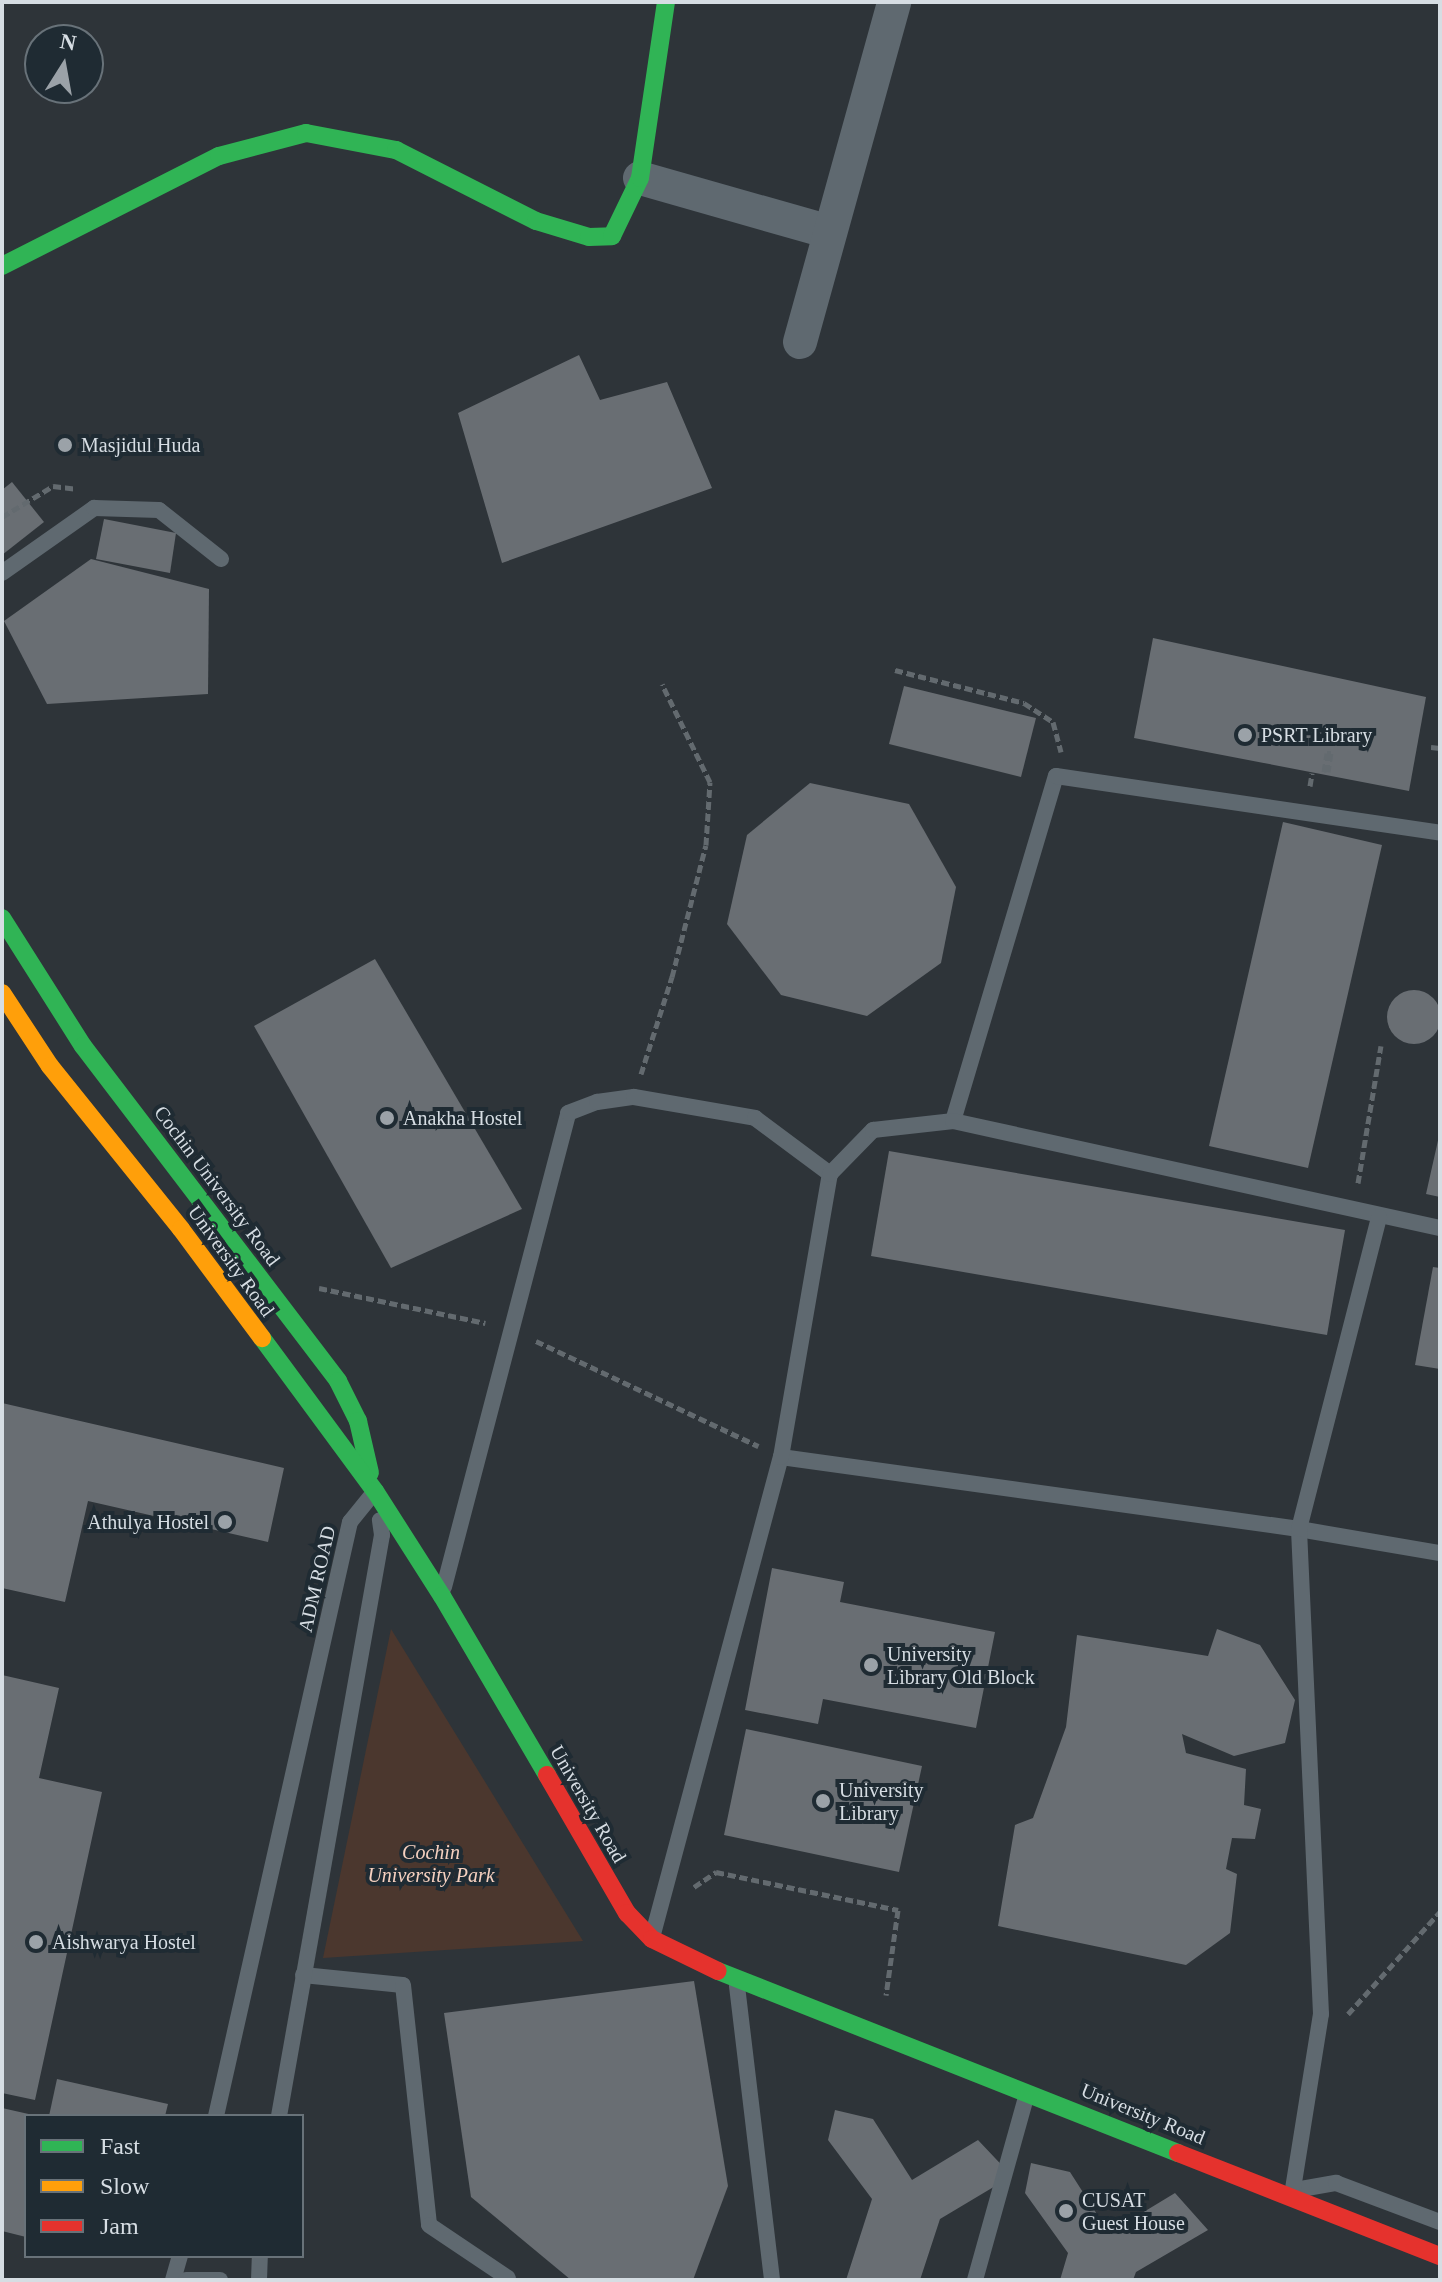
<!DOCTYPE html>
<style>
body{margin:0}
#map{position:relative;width:1442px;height:2282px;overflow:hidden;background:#2e3439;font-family:Georgia,serif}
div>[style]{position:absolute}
.green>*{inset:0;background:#4b372e}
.building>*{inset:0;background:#696e73}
.round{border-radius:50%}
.path>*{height:5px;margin-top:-2.5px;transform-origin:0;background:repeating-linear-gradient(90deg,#636a6f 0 8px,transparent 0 12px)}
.lane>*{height:16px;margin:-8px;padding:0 8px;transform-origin:8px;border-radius:8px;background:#5f6970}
.street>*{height:34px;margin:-17px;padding:0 17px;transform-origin:17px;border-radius:17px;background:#5f6970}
.fast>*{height:18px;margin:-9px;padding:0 9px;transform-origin:9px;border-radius:9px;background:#30b455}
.slow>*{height:18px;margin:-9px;padding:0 9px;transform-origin:9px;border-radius:9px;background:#ff9f0a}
.jam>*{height:18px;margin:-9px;padding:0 9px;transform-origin:9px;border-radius:9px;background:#e5322d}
.dots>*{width:22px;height:22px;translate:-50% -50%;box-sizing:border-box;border:4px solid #1f2b33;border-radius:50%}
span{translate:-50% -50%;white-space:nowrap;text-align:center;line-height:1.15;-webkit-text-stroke:8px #1f2b33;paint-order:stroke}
.poi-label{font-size:20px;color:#d6dde3}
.left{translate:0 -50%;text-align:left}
.right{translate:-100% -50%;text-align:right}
.street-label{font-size:20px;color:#d6dde3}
.park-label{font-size:20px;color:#f6d1c0;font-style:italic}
.frame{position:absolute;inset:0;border:4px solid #d6dde3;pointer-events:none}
.legend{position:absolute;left:24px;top:2114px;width:280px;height:144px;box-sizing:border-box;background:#1f2b33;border:2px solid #687279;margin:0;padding:10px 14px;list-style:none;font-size:24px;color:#d6dde3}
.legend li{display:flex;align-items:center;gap:16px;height:40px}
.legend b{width:40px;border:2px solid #687279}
.north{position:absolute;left:24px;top:24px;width:80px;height:80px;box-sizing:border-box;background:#1f2b33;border:2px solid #687279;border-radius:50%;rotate:11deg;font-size:22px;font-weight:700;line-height:32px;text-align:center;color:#d6dde3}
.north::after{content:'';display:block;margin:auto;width:28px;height:36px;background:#9ba2a8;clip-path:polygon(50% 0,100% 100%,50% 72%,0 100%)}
</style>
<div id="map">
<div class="green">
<div style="clip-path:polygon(391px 1629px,583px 1941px,323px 1958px)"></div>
</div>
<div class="building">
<div style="clip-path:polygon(579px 355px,600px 400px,667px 382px,712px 488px,502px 563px,458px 413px)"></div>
<div style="clip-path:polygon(12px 482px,44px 522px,2px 555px,2px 490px)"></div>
<div style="clip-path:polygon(104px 519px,176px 533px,170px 573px,96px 559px)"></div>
<div style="clip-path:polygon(91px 559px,209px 589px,208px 694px,47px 704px,4px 621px)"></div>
<div style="clip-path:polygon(1153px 638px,1426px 697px,1409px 791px,1134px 738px)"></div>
<div style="clip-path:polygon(904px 686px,1036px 718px,1021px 777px,889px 744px)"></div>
<div style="clip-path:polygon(810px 783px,909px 804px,956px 887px,941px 963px,867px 1016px,781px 995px,727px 924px,747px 835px)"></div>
<div style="clip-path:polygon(1283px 822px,1382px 845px,1308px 1168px,1209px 1146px)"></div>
<div style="clip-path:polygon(375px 959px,522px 1209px,391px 1268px,254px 1026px)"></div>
<div class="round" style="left:1387px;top:990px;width:54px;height:54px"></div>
<div style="clip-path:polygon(1439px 1136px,1440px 1136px,1440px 1197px,1426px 1194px)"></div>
<div style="clip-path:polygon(889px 1151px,1345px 1230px,1327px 1335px,871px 1256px)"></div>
<div style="clip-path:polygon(1433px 1267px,1440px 1268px,1440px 1369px,1415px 1365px)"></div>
<div style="clip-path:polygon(2px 1403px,284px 1468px,268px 1542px,88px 1501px,65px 1602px,2px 1588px)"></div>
<div style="clip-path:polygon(772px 1568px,844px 1582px,840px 1602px,995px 1632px,976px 1728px,823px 1699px,818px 1724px,745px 1710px)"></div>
<div style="clip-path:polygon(1217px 1629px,1260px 1645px,1295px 1700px,1285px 1743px,1234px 1756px,1182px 1734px,1186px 1753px,1246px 1769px,1244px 1805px,1261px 1809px,1255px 1839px,1232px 1838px,1226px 1869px,1237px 1874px,1230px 1933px,1186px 1965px,998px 1926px,1015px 1825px,1033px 1818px,1066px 1727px,1077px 1635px,1208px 1656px)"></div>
<div style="clip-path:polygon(2px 1675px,59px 1688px,39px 1778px,102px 1792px,35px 2100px,2px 2093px)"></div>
<div style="clip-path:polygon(746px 1729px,922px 1766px,899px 1872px,724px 1835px)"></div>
<div style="clip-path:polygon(694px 1981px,728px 2186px,693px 2280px,571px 2280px,471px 2197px,444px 2013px)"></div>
<div style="clip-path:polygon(57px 2079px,168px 2104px,165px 2116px,49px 2116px)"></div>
<div style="clip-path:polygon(2px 2108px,33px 2115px,26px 2116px,26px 2237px,2px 2231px)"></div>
<div style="clip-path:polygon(835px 2110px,873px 2119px,912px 2180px,978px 2140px,1012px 2176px,940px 2219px,920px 2280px,846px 2280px,872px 2199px,828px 2140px)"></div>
<div style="clip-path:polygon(1031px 2163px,1070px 2172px,1109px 2233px,1175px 2193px,1208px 2230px,1136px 2272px,1133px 2280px,1060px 2280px,1068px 2253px,1025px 2193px)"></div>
</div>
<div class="path">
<div style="left:2px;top:517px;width:60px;rotate:-31.3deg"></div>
<div style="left:53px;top:486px;width:23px;rotate:7deg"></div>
<div style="left:895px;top:670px;width:133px;rotate:14.3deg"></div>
<div style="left:1024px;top:703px;width:35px;rotate:33deg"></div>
<div style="left:1053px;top:722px;width:31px;rotate:75deg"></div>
<div style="left:1431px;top:747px;width:9px;rotate:6deg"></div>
<div style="left:1324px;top:772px;width:19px;rotate:-81deg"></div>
<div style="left:1327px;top:753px;width:4px"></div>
<div style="left:1331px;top:753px;width:19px;rotate:99deg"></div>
<div style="left:1310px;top:786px;width:13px;rotate:-81deg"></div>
<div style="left:641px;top:1074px;width:102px;rotate:-72.3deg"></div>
<div style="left:672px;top:977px;width:136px;rotate:-75.6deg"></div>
<div style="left:706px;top:845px;width:63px;rotate:-86.4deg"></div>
<div style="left:710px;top:782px;width:109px;rotate:-116.1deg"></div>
<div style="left:1358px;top:1183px;width:139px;rotate:-80.5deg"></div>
<div style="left:319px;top:1288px;width:170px;rotate:11.9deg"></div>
<div style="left:536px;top:1341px;width:246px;rotate:25.3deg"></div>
<div style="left:694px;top:1887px;width:27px;rotate:-34deg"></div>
<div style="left:716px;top:1872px;width:186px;rotate:11.8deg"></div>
<div style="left:898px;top:1910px;width:86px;rotate:98deg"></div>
<div style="left:1348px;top:2014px;width:137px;rotate:-48deg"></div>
</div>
<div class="lane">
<div style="left:2px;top:573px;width:113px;rotate:-35.2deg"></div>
<div style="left:94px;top:508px;width:65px;rotate:1.8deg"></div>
<div style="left:159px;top:510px;width:79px;rotate:38.3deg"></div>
<div style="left:953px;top:1121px;width:360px;rotate:-73.4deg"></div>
<div style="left:1056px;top:776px;width:388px;rotate:8.4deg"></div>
<div style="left:781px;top:1457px;width:523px;rotate:7.91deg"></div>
<div style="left:1299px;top:1529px;width:143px;rotate:9.7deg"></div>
<div style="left:444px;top:1587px;width:490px;rotate:-75.3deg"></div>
<div style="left:568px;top:1113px;width:31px;rotate:-21deg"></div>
<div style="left:597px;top:1102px;width:37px;rotate:-8deg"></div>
<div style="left:634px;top:1097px;width:123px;rotate:9.8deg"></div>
<div style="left:755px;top:1118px;width:94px;rotate:36.7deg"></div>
<div style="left:653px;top:1934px;width:494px;rotate:-75deg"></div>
<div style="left:781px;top:1457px;width:287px;rotate:-80.2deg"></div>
<div style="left:830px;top:1174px;width:62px;rotate:-45.7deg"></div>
<div style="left:873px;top:1130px;width:81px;rotate:-6.4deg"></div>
<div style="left:953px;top:1121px;width:499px;rotate:12.4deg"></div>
<div style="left:303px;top:1975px;width:100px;rotate:5.7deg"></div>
<div style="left:403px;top:1985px;width:241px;rotate:83.8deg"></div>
<div style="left:429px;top:2225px;width:95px;rotate:33.9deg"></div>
<div style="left:737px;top:1986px;width:296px;rotate:83.2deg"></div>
<div style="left:216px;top:2116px;width:609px;rotate:-77.29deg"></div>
<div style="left:350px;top:1522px;width:38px;rotate:-51deg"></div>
<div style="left:279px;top:2116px;width:590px;rotate:-79.95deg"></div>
<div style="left:382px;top:1535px;width:15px;rotate:-98deg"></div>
<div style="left:1301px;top:2189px;width:36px;rotate:-10deg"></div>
<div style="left:1336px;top:2183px;width:111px;rotate:20.6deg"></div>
<div style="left:1292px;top:2195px;width:183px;rotate:-80.9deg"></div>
<div style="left:1321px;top:2014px;width:485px;rotate:-92.6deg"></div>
<div style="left:1299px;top:1529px;width:322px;rotate:-75.6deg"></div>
<div style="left:173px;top:2280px;width:25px;rotate:-74deg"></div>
<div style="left:186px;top:2280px;width:34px"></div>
<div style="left:259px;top:2280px;width:24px;rotate:-88deg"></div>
<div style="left:975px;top:2280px;width:190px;rotate:-74.4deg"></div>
</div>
<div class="street">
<div style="left:640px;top:178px;width:197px;rotate:15.9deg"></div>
<div style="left:800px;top:342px;width:353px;rotate:-74.5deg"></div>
</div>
<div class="fast">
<div style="left:2px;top:266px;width:243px;rotate:-26.9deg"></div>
<div style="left:219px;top:156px;width:90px;rotate:-14.8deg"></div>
<div style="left:306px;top:133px;width:92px;rotate:10.7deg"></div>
<div style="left:396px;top:150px;width:157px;rotate:26.9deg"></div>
<div style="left:536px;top:221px;width:55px;rotate:16.8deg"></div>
<div style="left:589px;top:237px;width:23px;rotate:-2deg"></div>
<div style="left:612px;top:236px;width:64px;rotate:-64.2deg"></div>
<div style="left:640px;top:178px;width:178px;rotate:-81.6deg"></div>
<div style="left:2px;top:918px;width:151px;rotate:57.7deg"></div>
<div style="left:83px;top:1046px;width:421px;rotate:52.7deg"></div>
<div style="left:338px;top:1381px;width:45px;rotate:63.4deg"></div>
<div style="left:358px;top:1421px;width:53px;rotate:77deg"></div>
<div style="left:262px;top:1338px;width:190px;rotate:53.6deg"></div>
<div style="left:375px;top:1491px;width:125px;rotate:57.5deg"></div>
<div style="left:442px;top:1596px;width:208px;rotate:59.6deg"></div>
<div style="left:718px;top:1971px;width:495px;rotate:21.6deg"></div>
</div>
<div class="slow">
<div style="left:2px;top:993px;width:87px;rotate:56.7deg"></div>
<div style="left:50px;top:1066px;width:209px;rotate:51.2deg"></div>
<div style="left:181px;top:1229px;width:136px;rotate:53.4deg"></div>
</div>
<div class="jam">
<div style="left:547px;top:1775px;width:160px;rotate:59.9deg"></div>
<div style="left:627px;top:1913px;width:36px;rotate:46deg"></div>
<div style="left:652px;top:1939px;width:73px;rotate:25.9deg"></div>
<div style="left:1178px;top:2153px;width:282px;rotate:21.5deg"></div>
</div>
<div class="dots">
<div style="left:65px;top:445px;background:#9ba2a8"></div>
<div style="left:1245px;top:735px;background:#9ba2a8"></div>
<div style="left:387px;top:1118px;background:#9ba2a8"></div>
<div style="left:225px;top:1522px;background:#9ba2a8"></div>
<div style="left:871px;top:1665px;background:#9ba2a8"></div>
<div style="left:823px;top:1801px;background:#9ba2a8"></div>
<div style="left:36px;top:1942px;background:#9ba2a8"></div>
<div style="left:1066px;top:2211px;background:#9ba2a8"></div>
</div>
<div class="poi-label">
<span class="left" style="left:81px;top:445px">Masjidul Huda</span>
<span class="left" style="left:1261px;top:735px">PSRT Library</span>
<span class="left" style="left:403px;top:1118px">Anakha Hostel</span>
<span class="right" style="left:209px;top:1522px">Athulya Hostel</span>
<span class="left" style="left:887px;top:1666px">University<br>Library Old Block</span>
<span class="left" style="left:839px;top:1802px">University<br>Library</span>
<span class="left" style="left:52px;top:1942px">Aishwarya Hostel</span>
<span class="left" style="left:1082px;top:2212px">CUSAT<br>Guest House</span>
</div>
<div class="street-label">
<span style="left:217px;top:1186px;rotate:53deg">Cochin University Road</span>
<span style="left:231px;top:1261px;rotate:54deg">University Road</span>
<span style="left:317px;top:1579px;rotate:-77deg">ADM ROAD</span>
<span style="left:588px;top:1804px;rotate:60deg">University Road</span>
<span style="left:1143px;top:2114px;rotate:22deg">University Road</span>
</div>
<div class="park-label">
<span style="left:431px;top:1864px">Cochin<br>University Park</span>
</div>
<div class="frame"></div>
<ul class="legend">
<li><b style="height:10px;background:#30b455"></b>Fast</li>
<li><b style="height:10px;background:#ff9f0a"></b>Slow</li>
<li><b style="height:10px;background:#e5322d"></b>Jam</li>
</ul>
<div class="north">N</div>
</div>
